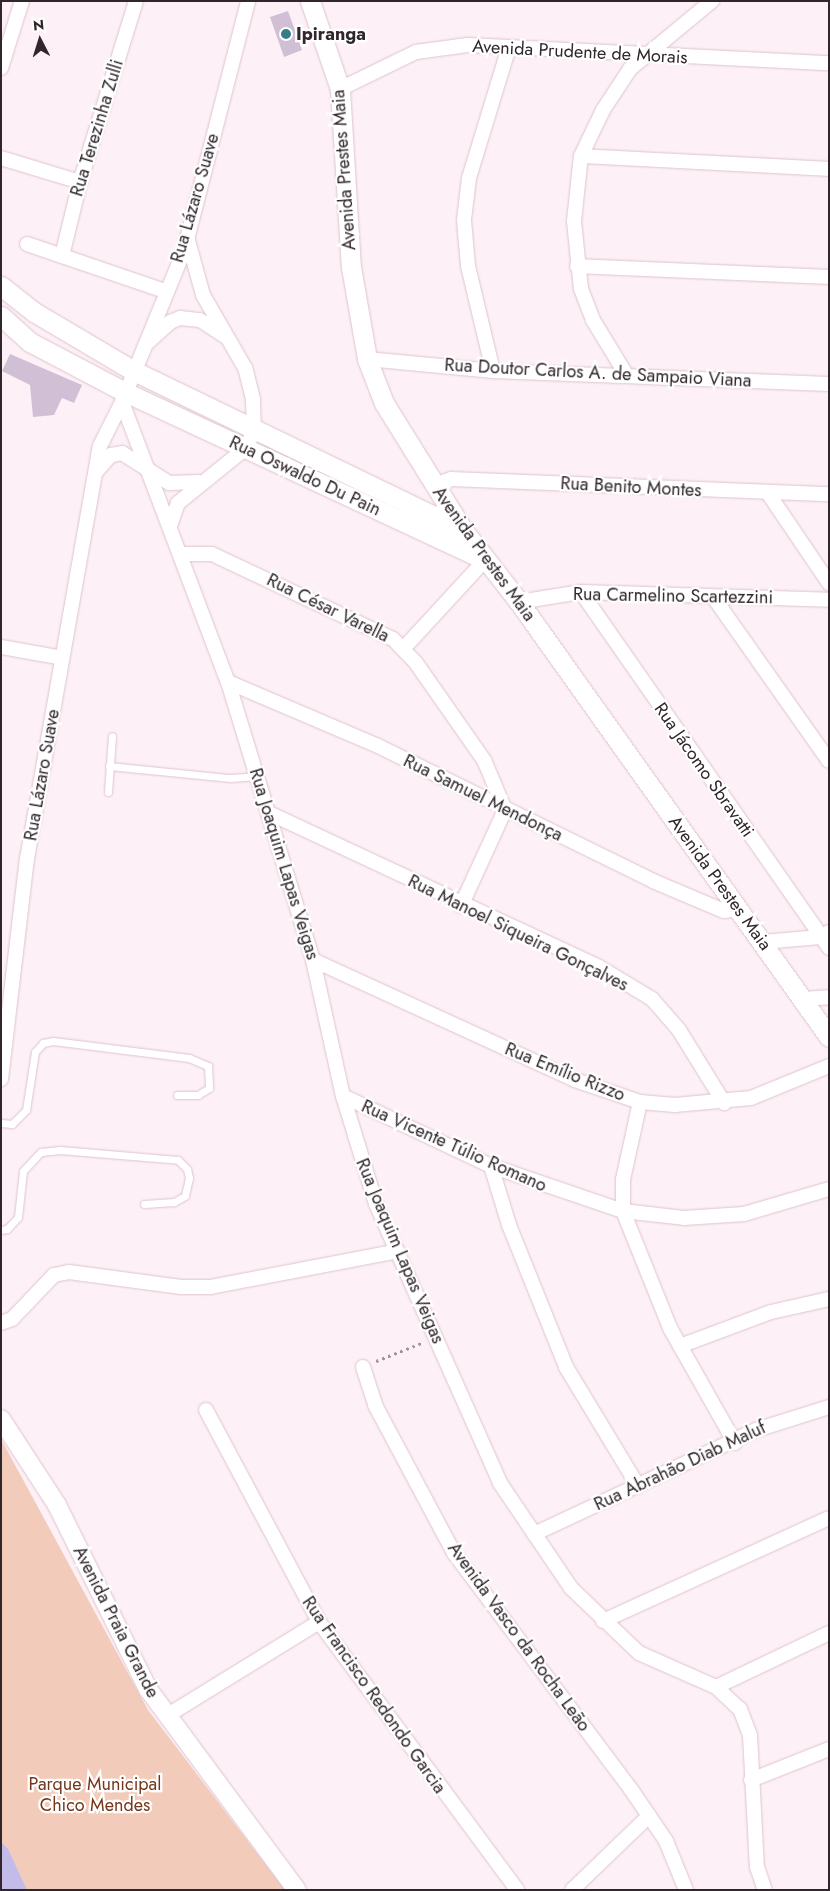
<!DOCTYPE html>
<meta charset="utf-8">
<style>
body{margin:0}
#map{position:relative;width:830px;height:1891px;overflow:hidden;background:#fdf1f7;font-family:Jost,sans-serif}
div>[style]{position:absolute}
.green>*{inset:0;background:#f2cbbb}
.water>*{inset:0;background:#c3bbea}
.building>*{inset:0;background:#d1bfd5}
.path>*{height:2.5px;margin-top:-1.25px;transform-origin:0;background:repeating-linear-gradient(90deg,#a0959b 0 2.5px,transparent 0 6.5px)}
.roads{filter:drop-shadow(0 0 1px #dfc3d0) drop-shadow(0 0 1px #dfc3d0)}
.service>*{height:7px;margin:-3.5px;padding:0 3.5px;transform-origin:3.5px;border-radius:3.5px;background:#fff}
.minor>*{height:14px;margin:-7px;padding:0 7px;transform-origin:7px;border-radius:7px;background:#fff}
.tertiary>*{height:18px;margin:-9px;padding:0 9px;transform-origin:9px;border-radius:9px;background:#fff}
.secondary>*{height:19px;margin:-9.5px;padding:0 9.5px;transform-origin:9.5px;border-radius:9.5px;background:#fff}
.dots>*{width:14px;height:14px;translate:-50% -50%;box-sizing:border-box;border:2px solid #fff;border-radius:50%}
span{translate:-50% -50%;white-space:nowrap;text-align:center;line-height:1.15;-webkit-text-stroke:4.5px #fff;paint-order:stroke}
.poi-label{font-size:18px;color:#30262b;font-weight:700}
.left{translate:0 -50%;text-align:left}
.street-label{font-size:18px;color:#30262b}
.park-label{font-size:18px;color:#74361a}
.frame{position:absolute;inset:0;border:2px solid #30262b;pointer-events:none}
.north{position:absolute;left:15px;top:15px;width:50px;height:50px;-webkit-text-stroke:4px #fff;paint-order:stroke;rotate:355deg;font-size:14px;font-weight:700;line-height:20px;text-align:center;color:#30262b}
.north::after{content:'';display:block;margin:auto;width:18px;height:22px;background:#30262b;clip-path:polygon(50% 0,100% 100%,50% 72%,0 100%)}
</style>
<div id="map">
<div class="green">
<div style="clip-path:polygon(1px 1439px,148px 1710px,285px 1890px,1px 1890px)"></div>
</div>
<div class="water">
<div style="clip-path:polygon(1px 1842px,8px 1849px,27px 1890px,1px 1890px)"></div>
</div>
<div class="building">
<div style="clip-path:polygon(288px 11px,302px 50px,284px 57px,270px 17px)"></div>
<div style="clip-path:polygon(10px 354px,82px 385px,74px 403px,62px 398px,54px 415px,33px 417px,30px 385px,2px 371px)"></div>
</div>
<div class="path">
<div style="left:376px;top:1361px;width:52px;rotate:-21.6deg"></div>
</div>
<div class="roads">
<div class="service">
<div style="left:109px;top:766px;width:122px;rotate:5.7deg"></div>
<div style="left:230px;top:778px;width:27px;rotate:-4deg"></div>
<div style="left:108px;top:792px;width:56px;rotate:-85.9deg"></div>
<div style="left:1px;top:1123px;width:11px;rotate:5deg"></div>
<div style="left:12px;top:1124px;width:20px;rotate:-45deg"></div>
<div style="left:26px;top:1110px;width:59px;rotate:-81.2deg"></div>
<div style="left:35px;top:1052px;width:12px;rotate:-48deg"></div>
<div style="left:43px;top:1043px;width:10px;rotate:-11deg"></div>
<div style="left:53px;top:1041px;width:137px;rotate:7.1deg"></div>
<div style="left:189px;top:1058px;width:21px;rotate:23deg"></div>
<div style="left:208px;top:1066px;width:22px;rotate:87deg"></div>
<div style="left:209px;top:1088px;width:13px;rotate:148deg"></div>
<div style="left:198px;top:1095px;width:21px;rotate:180deg"></div>
<div style="left:1px;top:1230px;width:6px;rotate:-9deg"></div>
<div style="left:7px;top:1229px;width:16px;rotate:-47deg"></div>
<div style="left:18px;top:1217px;width:46px;rotate:-83.8deg"></div>
<div style="left:23px;top:1171px;width:26px;rotate:-47deg"></div>
<div style="left:41px;top:1152px;width:19px;rotate:-6deg"></div>
<div style="left:60px;top:1150px;width:118px;rotate:4.8deg"></div>
<div style="left:178px;top:1160px;width:13px;rotate:45deg"></div>
<div style="left:187px;top:1169px;width:9px;rotate:77deg"></div>
<div style="left:189px;top:1178px;width:18px;rotate:103deg"></div>
<div style="left:185px;top:1196px;width:13px;rotate:151deg"></div>
<div style="left:174px;top:1202px;width:30px;rotate:176deg"></div>
</div>
<div class="minor">
<div style="left:1px;top:68px;width:70px;rotate:-72.6deg"></div>
<div style="left:340px;top:89px;width:85px;rotate:-26deg"></div>
<div style="left:416px;top:52px;width:52px;rotate:-7.7deg"></div>
<div style="left:468px;top:45px;width:361px;rotate:2.9deg"></div>
<div style="left:581px;top:156px;width:248px;rotate:3deg"></div>
<div style="left:1px;top:158px;width:83px;rotate:16.9deg"></div>
<div style="left:27px;top:244px;width:146px;rotate:18.8deg"></div>
<div style="left:62px;top:256px;width:76px;rotate:-76.3deg"></div>
<div style="left:80px;top:182px;width:189px;rotate:-72.8deg"></div>
<div style="left:577px;top:266px;width:252px;rotate:2.5deg"></div>
<div style="left:147px;top:343px;width:31px;rotate:-42deg"></div>
<div style="left:170px;top:322px;width:11px;rotate:-22deg"></div>
<div style="left:180px;top:318px;width:20px;rotate:6deg"></div>
<div style="left:200px;top:320px;width:31px;rotate:33deg"></div>
<div style="left:367px;top:359px;width:127px;rotate:5.4deg"></div>
<div style="left:493px;top:371px;width:336px;rotate:2.2deg"></div>
<div style="left:493px;top:371px;width:108px;rotate:-103.4deg"></div>
<div style="left:468px;top:266px;width:46px;rotate:-95deg"></div>
<div style="left:464px;top:220px;width:42px;rotate:-83.2deg"></div>
<div style="left:469px;top:178px;width:137px;rotate:-73deg"></div>
<div style="left:627px;top:376px;width:66px;rotate:-121.3deg"></div>
<div style="left:593px;top:320px;width:33px;rotate:-111deg"></div>
<div style="left:581px;top:289px;width:68px;rotate:-95.9deg"></div>
<div style="left:574px;top:221px;width:65px;rotate:-83.9deg"></div>
<div style="left:581px;top:156px;width:51px;rotate:-64.4deg"></div>
<div style="left:603px;top:110px;width:49px;rotate:-56.6deg"></div>
<div style="left:630px;top:69px;width:107px;rotate:-39.7deg"></div>
<div style="left:122px;top:402px;width:299px;rotate:69.3deg"></div>
<div style="left:228px;top:682px;width:291px;rotate:73deg"></div>
<div style="left:313px;top:960px;width:139px;rotate:77.6deg"></div>
<div style="left:343px;top:1096px;width:113px;rotate:73deg"></div>
<div style="left:376px;top:1204px;width:305px;rotate:66deg"></div>
<div style="left:500px;top:1483px;width:127px;rotate:55.9deg"></div>
<div style="left:571px;top:1588px;width:94px;rotate:43.7deg"></div>
<div style="left:639px;top:1653px;width:84px;rotate:23.8deg"></div>
<div style="left:716px;top:1687px;width:33px;rotate:43deg"></div>
<div style="left:740px;top:1709px;width:28px;rotate:69deg"></div>
<div style="left:750px;top:1735px;width:132px;rotate:87deg"></div>
<div style="left:757px;top:1867px;width:24px;rotate:71deg"></div>
<div style="left:96px;top:472px;width:23px;rotate:-49deg"></div>
<div style="left:111px;top:455px;width:11px;rotate:-10deg"></div>
<div style="left:122px;top:453px;width:56px;rotate:32.6deg"></div>
<div style="left:169px;top:483px;width:30px;rotate:-2deg"></div>
<div style="left:434px;top:485px;width:18px;rotate:-19deg"></div>
<div style="left:451px;top:479px;width:378px;rotate:2.3deg"></div>
<div style="left:768px;top:493px;width:109px;rotate:55.9deg"></div>
<div style="left:170px;top:526px;width:24px;rotate:-71deg"></div>
<div style="left:178px;top:503px;width:87px;rotate:-39deg"></div>
<div style="left:246px;top:448px;width:19px;rotate:-65deg"></div>
<div style="left:254px;top:431px;width:32px;rotate:-92deg"></div>
<div style="left:253px;top:399px;width:32px;rotate:-104deg"></div>
<div style="left:245px;top:368px;width:84px;rotate:-119.9deg"></div>
<div style="left:203px;top:295px;width:60px;rotate:-105.4deg"></div>
<div style="left:182px;top:554px;width:30px"></div>
<div style="left:212px;top:554px;width:200px;rotate:25.2deg"></div>
<div style="left:393px;top:639px;width:33px;rotate:46deg"></div>
<div style="left:416px;top:663px;width:118px;rotate:55deg"></div>
<div style="left:484px;top:760px;width:54px;rotate:67.2deg"></div>
<div style="left:581px;top:592px;width:434px;rotate:55.1deg"></div>
<div style="left:714px;top:598px;width:199px;rotate:54.8deg"></div>
<div style="left:519px;top:602px;width:63px;rotate:-9.2deg"></div>
<div style="left:581px;top:592px;width:248px;rotate:1.8deg"></div>
<div style="left:1px;top:647px;width:62px;rotate:10.2deg"></div>
<div style="left:403px;top:649px;width:121px;rotate:-47.3deg"></div>
<div style="left:228px;top:682px;width:161px;rotate:23.1deg"></div>
<div style="left:376px;top:745px;width:309px;rotate:26.1deg"></div>
<div style="left:653px;top:881px;width:77px;rotate:22.9deg"></div>
<div style="left:724px;top:911px;width:14px;rotate:-8deg"></div>
<div style="left:269px;top:813px;width:364px;rotate:25deg"></div>
<div style="left:599px;top:967px;width:62px;rotate:31.1deg"></div>
<div style="left:652px;top:999px;width:41px;rotate:48.9deg"></div>
<div style="left:679px;top:1030px;width:86px;rotate:58.3deg"></div>
<div style="left:461px;top:906px;width:106px;rotate:-65.4deg"></div>
<div style="left:763px;top:942px;width:57px;rotate:-5deg"></div>
<div style="left:820px;top:937px;width:10px;rotate:-29deg"></div>
<div style="left:313px;top:960px;width:288px;rotate:24.6deg"></div>
<div style="left:575px;top:1080px;width:69px;rotate:18.7deg"></div>
<div style="left:640px;top:1102px;width:35px;rotate:5deg"></div>
<div style="left:675px;top:1105px;width:76px;rotate:-5.3deg"></div>
<div style="left:751px;top:1098px;width:84px;rotate:-22.3deg"></div>
<div style="left:803px;top:999px;width:26px;rotate:-4deg"></div>
<div style="left:1px;top:1079px;width:222px;rotate:-83.3deg"></div>
<div style="left:27px;top:859px;width:419px;rotate:-80deg"></div>
<div style="left:100px;top:446px;width:49px;rotate:-63.4deg"></div>
<div style="left:122px;top:402px;width:163px;rotate:-67.7deg"></div>
<div style="left:184px;top:251px;width:258px;rotate:-75.6deg"></div>
<div style="left:343px;top:1096px;width:164px;rotate:25.3deg"></div>
<div style="left:491px;top:1166px;width:139px;rotate:18.8deg"></div>
<div style="left:623px;top:1211px;width:61px;rotate:6.5deg"></div>
<div style="left:684px;top:1218px;width:60px;rotate:-3.8deg"></div>
<div style="left:744px;top:1214px;width:89px;rotate:-16.4deg"></div>
<div style="left:640px;top:1102px;width:79px;rotate:102.4deg"></div>
<div style="left:623px;top:1179px;width:32px;rotate:90deg"></div>
<div style="left:623px;top:1211px;width:126px;rotate:68.1deg"></div>
<div style="left:670px;top:1328px;width:132px;rotate:60.5deg"></div>
<div style="left:491px;top:1166px;width:62px;rotate:73deg"></div>
<div style="left:509px;top:1225px;width:153px;rotate:68.1deg"></div>
<div style="left:566px;top:1367px;width:139px;rotate:58.8deg"></div>
<div style="left:1px;top:1323px;width:12px;rotate:-20deg"></div>
<div style="left:12px;top:1319px;width:61px;rotate:-46.3deg"></div>
<div style="left:54px;top:1275px;width:15px;rotate:-11deg"></div>
<div style="left:69px;top:1272px;width:113px;rotate:7.6deg"></div>
<div style="left:181px;top:1287px;width:29px"></div>
<div style="left:210px;top:1287px;width:191px;rotate:-10.8deg"></div>
<div style="left:680px;top:1346px;width:97px;rotate:-20.5deg"></div>
<div style="left:771px;top:1312px;width:59px;rotate:-12.6deg"></div>
<div style="left:363px;top:1367px;width:40px;rotate:72deg"></div>
<div style="left:375px;top:1405px;width:168px;rotate:61.9deg"></div>
<div style="left:454px;top:1553px;width:294px;rotate:53.2deg"></div>
<div style="left:630px;top:1788px;width:64px;rotate:55.8deg"></div>
<div style="left:666px;top:1841px;width:53px;rotate:67.8deg"></div>
<div style="left:206px;top:1410px;width:240px;rotate:61.9deg"></div>
<div style="left:319px;top:1622px;width:333px;rotate:53.5deg"></div>
<div style="left:534px;top:1534px;width:245px;rotate:-25.1deg"></div>
<div style="left:756px;top:1430px;width:77px;rotate:-17.5deg"></div>
<div style="left:603px;top:1621px;width:248px;rotate:-24.5deg"></div>
<div style="left:716px;top:1687px;width:125px;rotate:-25.5deg"></div>
<div style="left:168px;top:1715px;width:177px;rotate:-31.6deg"></div>
<div style="left:751px;top:1780px;width:84px;rotate:-21.7deg"></div>
<div style="left:572px;top:1890px;width:107px;rotate:-43.9deg"></div>
</div>
<div class="tertiary">
<div style="left:1px;top:1419px;width:103px;rotate:56.9deg"></div>
<div style="left:57px;top:1505px;width:205px;rotate:63.7deg"></div>
<div style="left:148px;top:1689px;width:250px;rotate:53.5deg"></div>
</div>
<div class="secondary">
<div style="left:310px;top:1px;width:93px;rotate:71.2deg"></div>
<div style="left:340px;top:89px;width:178px;rotate:86.5deg"></div>
<div style="left:351px;top:267px;width:93px;rotate:80.1deg"></div>
<div style="left:367px;top:359px;width:47px;rotate:68.9deg"></div>
<div style="left:384px;top:403px;width:150px;rotate:58.1deg"></div>
<div style="left:463px;top:530px;width:91px;rotate:52.1deg"></div>
<div style="left:519px;top:602px;width:534px;rotate:54.52deg"></div>
<div style="left:1px;top:286px;width:42px;rotate:38.2deg"></div>
<div style="left:34px;top:312px;width:114px;rotate:30.6deg"></div>
<div style="left:132px;top:370px;width:368px;rotate:25.8deg"></div>
<div style="left:1px;top:316px;width:39px;rotate:42deg"></div>
<div style="left:30px;top:342px;width:107px;rotate:27.8deg"></div>
<div style="left:125px;top:392px;width:395px;rotate:25deg"></div>
</div>
</div>
<div class="dots">
<div style="left:286px;top:34px;background:#377d88"></div>
</div>
<div class="poi-label">
<span class="left" style="left:296px;top:34px">Ipiranga</span>
</div>
<div class="street-label">
<span style="left:580px;top:52px;rotate:3deg">Avenida Prudente de Morais</span>
<span style="left:97px;top:128px;rotate:-73deg">Rua Terezinha Zulli</span>
<span style="left:344px;top:170px;rotate:-94deg">Avenida Prestes Maia</span>
<span style="left:195px;top:198px;rotate:-74deg">Rua Lázaro Suave</span>
<span style="left:598px;top:373px;rotate:3deg">Rua Doutor Carlos A. de Sampaio Viana</span>
<span style="left:305px;top:476px;rotate:25deg">Rua Oswaldo Du Pain</span>
<span style="left:631px;top:487px;rotate:3deg">Rua Benito Montes</span>
<span style="left:484px;top:554px;rotate:54deg">Avenida Prestes Maia</span>
<span style="left:673px;top:596px;rotate:1deg">Rua Carmelino Scartezzini</span>
<span style="left:328px;top:608px;rotate:26deg">Rua César Varella</span>
<span style="left:704px;top:770px;rotate:55deg">Rua Jácomo Sbravatti</span>
<span style="left:42px;top:775px;rotate:-80deg">Rua Lázaro Suave</span>
<span style="left:483px;top:798px;rotate:26deg">Rua Samuel Mendonça</span>
<span style="left:284px;top:864px;rotate:73deg">Rua Joaquim Lapas Veigas</span>
<span style="left:720px;top:883px;rotate:54deg">Avenida Prestes Maia</span>
<span style="left:518px;top:933px;rotate:26deg">Rua Manoel Siqueira Gonçalves</span>
<span style="left:565px;top:1072px;rotate:22deg">Rua Emílio Rizzo</span>
<span style="left:454px;top:1146px;rotate:24deg">Rua Vicente Túlio Romano</span>
<span style="left:400px;top:1251px;rotate:67deg">Rua Joaquim Lapas Veigas</span>
<span style="left:680px;top:1466px;rotate:-25deg">Rua Abrahão Diab Maluf</span>
<span style="left:116px;top:1622px;rotate:63deg">Avenida Praia Grande</span>
<span style="left:519px;top:1637px;rotate:54deg">Avenida Vasco da Rocha Leão</span>
<span style="left:374px;top:1695px;rotate:55deg">Rua Francisco Redondo Garcia</span>
</div>
<div class="park-label">
<span style="left:95px;top:1795px">Parque Municipal<br>Chico Mendes</span>
</div>
<div class="frame"></div>
<div class="north">N</div>
</div>
